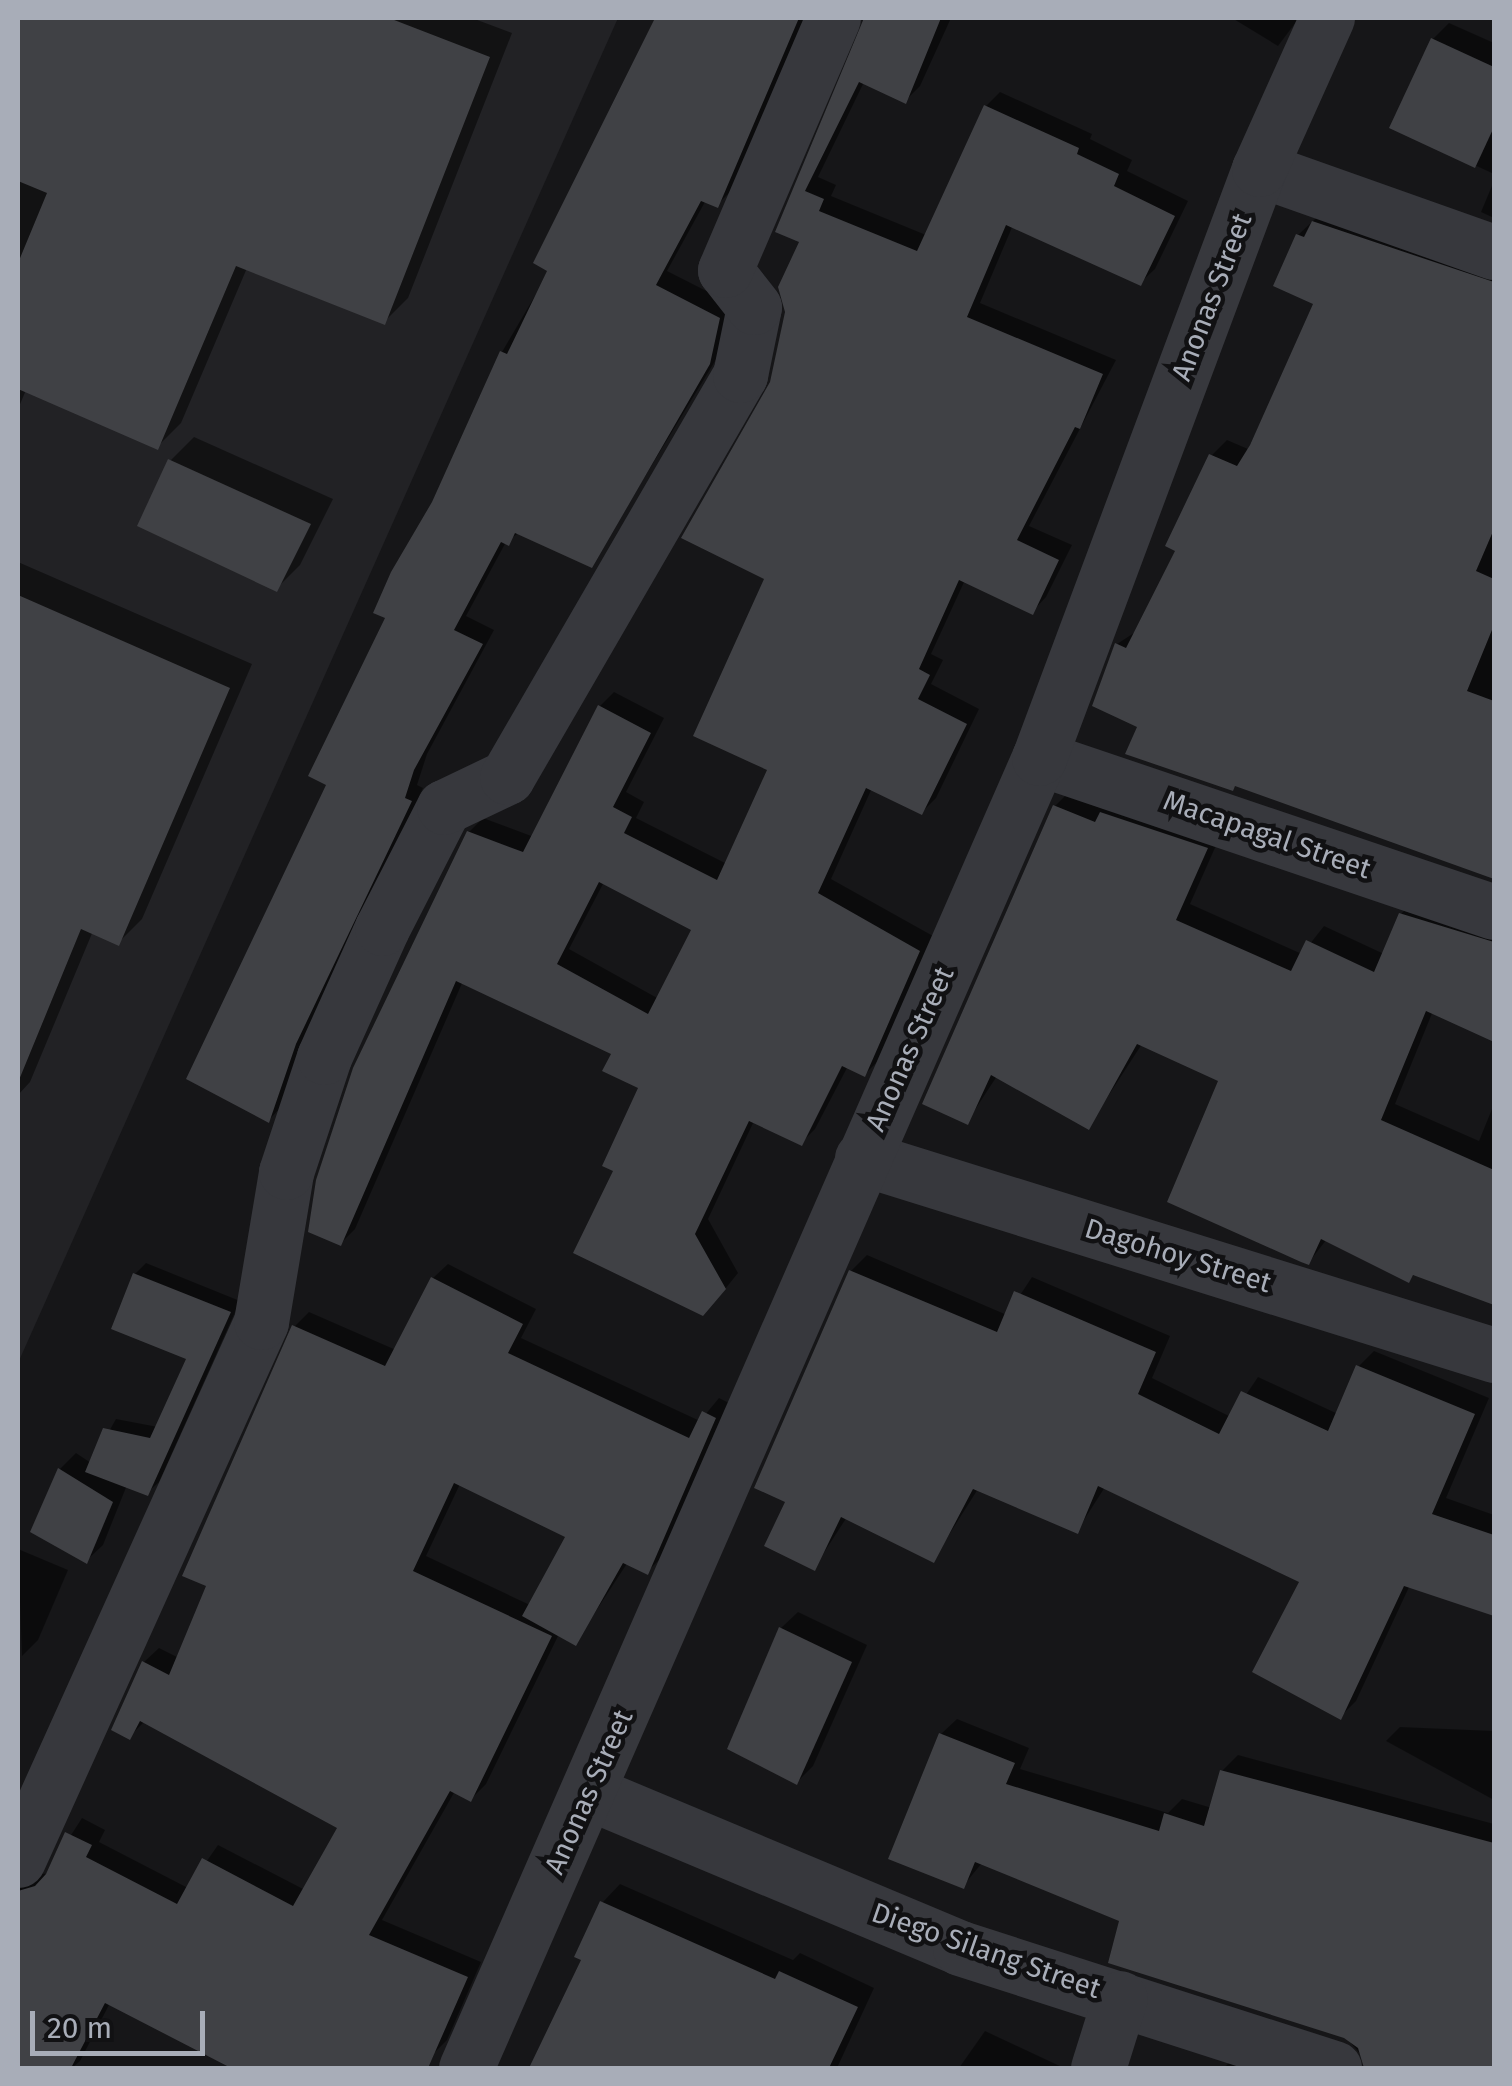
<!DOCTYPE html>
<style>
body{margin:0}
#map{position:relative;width:1512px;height:2086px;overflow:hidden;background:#161618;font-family:"Fira Sans",sans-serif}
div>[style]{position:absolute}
.built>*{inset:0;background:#222225}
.shadow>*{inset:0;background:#0007}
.building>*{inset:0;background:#404145}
.minor>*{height:55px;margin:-27.5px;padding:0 27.5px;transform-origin:27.5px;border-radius:27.5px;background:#37383d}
span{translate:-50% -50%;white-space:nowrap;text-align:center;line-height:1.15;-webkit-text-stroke:9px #111113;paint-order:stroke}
.street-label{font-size:28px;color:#a8adb8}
.frame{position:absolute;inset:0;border:20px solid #a8adb8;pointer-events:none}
.scale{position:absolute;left:30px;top:2011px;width:175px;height:45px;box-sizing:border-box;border:5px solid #a8adb8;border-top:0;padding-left:12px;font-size:30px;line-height:35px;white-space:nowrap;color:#a8adb8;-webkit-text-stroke:8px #111113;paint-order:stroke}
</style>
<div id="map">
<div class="built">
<div style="clip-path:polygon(18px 18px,618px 18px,18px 1363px)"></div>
</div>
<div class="shadow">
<div style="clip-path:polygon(18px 18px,472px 18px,512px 33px,408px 298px,384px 322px,247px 268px,181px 423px,157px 447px,26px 390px,18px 409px)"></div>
<div style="clip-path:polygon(656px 18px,808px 18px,730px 192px,717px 205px,706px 200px,667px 271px,732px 304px,723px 348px,591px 565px,520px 532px,506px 542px,466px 616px,494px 630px,427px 754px,417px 785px,423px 788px,308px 1028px,282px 1106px,269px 1120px,329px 784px,434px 503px,502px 352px,550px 270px,536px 262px)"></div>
<div style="clip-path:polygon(evenodd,865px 18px,951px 18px,920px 86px,905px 101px,864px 82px,818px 177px,836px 185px,831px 196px,926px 235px,986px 106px,1000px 92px,1092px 134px,1090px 139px,1132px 160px,1127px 171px,1188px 201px,1155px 269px,1140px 283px,1013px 225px,980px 303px,1116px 360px,1029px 526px,1072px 545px,1046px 597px,1032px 612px,965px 580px,931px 654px,943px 660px,931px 684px,979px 709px,936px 798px,922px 812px,872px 788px,831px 879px,933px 936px,879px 1060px,865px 1074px,848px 1066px,815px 1129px,801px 1143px,754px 1121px,708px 1219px,738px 1273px,717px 1299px,616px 1170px,642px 1087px,614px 1053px,463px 981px,355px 1229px,341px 1243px,469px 832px,483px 818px,534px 837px,600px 706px,614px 692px,664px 718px,626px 792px,644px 802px,636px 818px,727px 864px,770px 768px,773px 383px,802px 240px,779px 230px,865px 18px,604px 882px,694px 929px,659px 999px,569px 949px,604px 882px)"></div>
<div style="clip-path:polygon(1232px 18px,1299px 18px,1278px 46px)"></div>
<div style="clip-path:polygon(1449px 23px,1494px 43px,1494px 174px,1392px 127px,1433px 39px)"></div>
<div style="clip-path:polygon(1494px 181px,1494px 218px,1481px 212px)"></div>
<div style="clip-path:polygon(1329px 206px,1494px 265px,1494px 876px,1236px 784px,1140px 725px,1117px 644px,1137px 631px,1179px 550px,1212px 455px,1227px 440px,1248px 449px,1317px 303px,1298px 235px)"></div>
<div style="clip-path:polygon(194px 437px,333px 499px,300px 565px,276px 589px,170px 461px)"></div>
<div style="clip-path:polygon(18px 562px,252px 664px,142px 919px,118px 943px,93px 931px,30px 1082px,18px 1095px)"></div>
<div style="clip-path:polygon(1070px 791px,1222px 832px,1190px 904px,1302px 954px,1324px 926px,1384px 954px,1401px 914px,1417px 898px,1494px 925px,1494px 1039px,1433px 1011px,1395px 1104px,1479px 1141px,1494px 1104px,1494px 1302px,1416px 1273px,1408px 1280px,1327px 1239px,1309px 1262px,1221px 1080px,1142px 1044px,1088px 1127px,997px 1076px,967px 1122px,1055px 806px)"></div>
<div style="clip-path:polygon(867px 1255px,1007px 1315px,1032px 1277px,1170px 1336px,1152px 1378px,1231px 1417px,1258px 1377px,1338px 1414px,1358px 1367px,1374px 1351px,1489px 1398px,1446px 1498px,1494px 1515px,1494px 1614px,1410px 1585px,1356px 1701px,1340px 1717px,1302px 1581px,1105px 1487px,1077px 1531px,978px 1489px,933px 1560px,847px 1517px,814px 1568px,788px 1501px,851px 1271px)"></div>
<div style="clip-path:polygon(146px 1263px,240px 1301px,159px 1482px,147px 1493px,127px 1485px,103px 1545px,86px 1561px,60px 1469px,76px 1453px,91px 1463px,116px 1419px,158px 1427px,190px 1358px,135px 1274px)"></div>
<div style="clip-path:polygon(evenodd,448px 1264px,536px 1309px,521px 1338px,700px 1421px,719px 1398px,729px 1403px,662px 1557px,647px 1572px,628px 1562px,575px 1643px,559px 1634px,486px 1784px,471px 1799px,455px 1791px,382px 1920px,481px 1962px,447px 2040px,432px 2055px,403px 2043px,391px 2068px,241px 2068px,110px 2003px,80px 2061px,72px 2068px,52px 2068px,18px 2050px,18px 1870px,46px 1874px,82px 1818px,105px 1830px,99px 1842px,188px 1888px,218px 1845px,305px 1890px,340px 1827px,145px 1721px,129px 1737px,144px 1662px,159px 1648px,179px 1658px,209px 1585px,294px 1327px,309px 1312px,396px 1350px,433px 1278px,448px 1264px,460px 1484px,568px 1536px,530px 1605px,426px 1556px,460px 1484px)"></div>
<div style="clip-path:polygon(18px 1549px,68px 1570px,38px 1640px,22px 1656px)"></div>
<div style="clip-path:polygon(798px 1612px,867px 1645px,813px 1766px,797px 1782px,781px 1628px)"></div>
<div style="clip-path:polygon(957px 1719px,1029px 1748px,1020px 1769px,1168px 1813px,1182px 1799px,1212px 1808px,1222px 1771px,1238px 1755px,1494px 1824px,1494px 2068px,1404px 2063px,1402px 2068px,1365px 2068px,1367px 2062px,1345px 2036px,1122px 1919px,982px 1863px,963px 1886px,941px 1734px)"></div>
<div style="clip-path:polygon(1400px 1727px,1494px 1731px,1494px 1800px,1386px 1741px)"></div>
<div style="clip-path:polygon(620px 1884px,793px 1960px,800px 1953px,874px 1988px,837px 2068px,532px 2068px,584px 1959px,602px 1903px)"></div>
<div style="clip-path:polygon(985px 2031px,1064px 2068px,959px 2068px)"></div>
<div style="clip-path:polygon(1240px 2051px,1303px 2068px,1224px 2068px)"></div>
</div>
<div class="building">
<div style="clip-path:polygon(18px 18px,389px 18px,490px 57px,385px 325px,236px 266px,158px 450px,18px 389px,18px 263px,47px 193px,18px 181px)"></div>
<div style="clip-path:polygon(655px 18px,799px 18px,718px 208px,701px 201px,656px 285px,720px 318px,710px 364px,592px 568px,515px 533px,509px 546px,501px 542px,454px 630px,483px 644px,414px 770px,405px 798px,412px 801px,296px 1044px,269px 1123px,186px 1079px,326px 785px,308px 776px,385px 618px,373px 613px,391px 572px,432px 502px,500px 351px,507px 354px,547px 271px,533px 263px)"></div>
<div style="clip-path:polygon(evenodd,864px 18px,941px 18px,906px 104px,859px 82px,805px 191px,824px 199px,819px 211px,917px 251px,984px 105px,1079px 148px,1077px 154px,1119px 174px,1114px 186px,1175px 216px,1141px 286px,1006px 225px,967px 317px,1103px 374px,1080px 429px,1075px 427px,1017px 540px,1059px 560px,1033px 615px,959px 580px,919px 669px,930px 675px,918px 699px,967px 724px,922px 815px,866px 788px,818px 893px,920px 951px,865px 1077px,842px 1066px,802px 1146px,749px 1121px,695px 1234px,726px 1289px,703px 1316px,573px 1253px,613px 1171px,602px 1166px,638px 1088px,602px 1071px,611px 1054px,456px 981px,341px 1246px,308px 1232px,316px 1180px,353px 1068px,467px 831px,523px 852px,598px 705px,651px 733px,613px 807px,632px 817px,624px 833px,717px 880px,767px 770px,693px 736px,764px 579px,681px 538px,770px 382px,785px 312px,778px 287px,799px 242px,775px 232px,864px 18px,599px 882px,691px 930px,648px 1014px,557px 964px,599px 882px)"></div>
<div style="clip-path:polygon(1431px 38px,1494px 67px,1494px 127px,1475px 168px,1389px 128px)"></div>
<div style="clip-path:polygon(1312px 221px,1494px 282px,1494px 529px,1476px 571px,1494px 579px,1494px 625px,1467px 691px,1494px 701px,1494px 879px,1235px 786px,1233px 791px,1125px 754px,1137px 727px,1092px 706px,1115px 643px,1126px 648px,1175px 551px,1165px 546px,1209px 454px,1237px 466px,1250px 445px,1313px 304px,1273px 286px,1296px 234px,1304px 237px)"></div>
<div style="clip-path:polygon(168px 459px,311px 524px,277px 592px,137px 526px)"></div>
<div style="clip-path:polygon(18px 595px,230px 688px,119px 946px,81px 929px,19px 1080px)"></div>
<div style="clip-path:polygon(1053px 805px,1095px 822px,1100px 812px,1208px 848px,1176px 920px,1291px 971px,1306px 940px,1374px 972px,1399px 913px,1494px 942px,1494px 1042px,1426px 1011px,1381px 1120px,1494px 1170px,1494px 1305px,1413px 1275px,1409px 1283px,1321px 1239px,1309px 1265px,1301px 1262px,1167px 1202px,1218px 1081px,1137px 1044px,1089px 1130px,991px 1075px,968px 1125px,922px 1104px)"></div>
<div style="clip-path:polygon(849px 1270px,997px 1332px,1014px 1291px,1156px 1352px,1138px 1394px,1219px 1434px,1241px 1391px,1328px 1431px,1356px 1365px,1475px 1414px,1432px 1514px,1494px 1535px,1494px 1616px,1404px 1586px,1341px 1720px,1252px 1672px,1299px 1582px,1098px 1486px,1078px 1534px,973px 1489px,934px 1563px,841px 1517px,815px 1571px,764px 1546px,785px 1502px,754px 1488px)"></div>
<div style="clip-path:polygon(133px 1273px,231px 1312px,148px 1496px,85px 1472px,103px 1428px,150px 1438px,186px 1359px,111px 1329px)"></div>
<div style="clip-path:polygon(431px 1277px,523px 1324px,508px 1353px,689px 1438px,702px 1411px,716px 1418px,648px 1575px,623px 1563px,576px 1646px,522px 1616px,565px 1537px,454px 1483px,413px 1571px,552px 1636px,471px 1802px,450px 1791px,369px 1935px,468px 1977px,428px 2068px,231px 2068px,105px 2003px,71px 2068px,18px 2068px,18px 1891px,35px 1886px,46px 1874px,65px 1832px,92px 1845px,86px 1857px,177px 1904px,202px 1858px,293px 1906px,337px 1828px,140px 1721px,130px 1740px,111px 1730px,142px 1661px,169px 1675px,206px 1586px,182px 1576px,292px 1325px,385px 1366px)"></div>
<div style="clip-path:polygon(58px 1468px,113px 1502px,87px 1564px,30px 1532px)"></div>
<div style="clip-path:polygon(779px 1627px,852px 1662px,797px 1785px,727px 1749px)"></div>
<div style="clip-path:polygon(939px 1733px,1015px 1763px,1006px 1784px,1159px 1831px,1164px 1813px,1204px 1826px,1220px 1770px,1494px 1843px,1494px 2068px,1364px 2068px,1358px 2048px,1344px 2038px,1108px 1963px,1119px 1921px,975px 1862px,964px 1889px,888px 1859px)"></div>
<div style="clip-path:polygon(600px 1901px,775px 1979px,779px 1971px,858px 2007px,829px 2068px,529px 2068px,581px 1960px,574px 1957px)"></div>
</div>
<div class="minor">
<div style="left:1259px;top:169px;width:249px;rotate:19.5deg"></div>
<div style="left:1039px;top:758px;width:480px;rotate:18.7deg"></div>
<div style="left:862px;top:1158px;width:662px;rotate:17.31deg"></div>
<div style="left:590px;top:1793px;width:401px;rotate:22.7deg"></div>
<div style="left:960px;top:1948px;width:393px;rotate:17.8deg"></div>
<div style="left:18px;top:1860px;width:590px;rotate:-65.69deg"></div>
<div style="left:261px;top:1322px;width:152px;rotate:-80.5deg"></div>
<div style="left:286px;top:1172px;width:121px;rotate:-71.7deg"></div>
<div style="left:324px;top:1057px;width:141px;rotate:-65.8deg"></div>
<div style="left:382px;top:928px;width:136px;rotate:-62.9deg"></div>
<div style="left:444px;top:807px;width:70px;rotate:-25.5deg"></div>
<div style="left:507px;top:777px;width:465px;rotate:-59.9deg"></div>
<div style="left:740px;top:375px;width:69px;rotate:-78.4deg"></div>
<div style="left:754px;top:307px;width:47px;rotate:-128.1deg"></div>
<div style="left:725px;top:270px;width:274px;rotate:-66.8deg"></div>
<div style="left:466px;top:2068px;width:1430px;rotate:-66.38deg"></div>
<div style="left:1039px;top:758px;width:629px;rotate:-69.52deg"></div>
<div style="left:1259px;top:169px;width:166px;rotate:-65.8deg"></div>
<div style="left:1098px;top:2068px;width:73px;rotate:-72.6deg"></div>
</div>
<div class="street-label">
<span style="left:1212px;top:297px;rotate:-69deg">Anonas Street</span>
<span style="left:1267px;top:835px;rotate:19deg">Macapagal Street</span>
<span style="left:910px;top:1049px;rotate:-66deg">Anonas Street</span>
<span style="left:1178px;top:1256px;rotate:17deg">Dagohoy Street</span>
<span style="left:589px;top:1792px;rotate:-66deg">Anonas Street</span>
<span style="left:986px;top:1951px;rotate:19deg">Diego Silang Street</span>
</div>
<div class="frame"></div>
<div class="scale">20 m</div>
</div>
